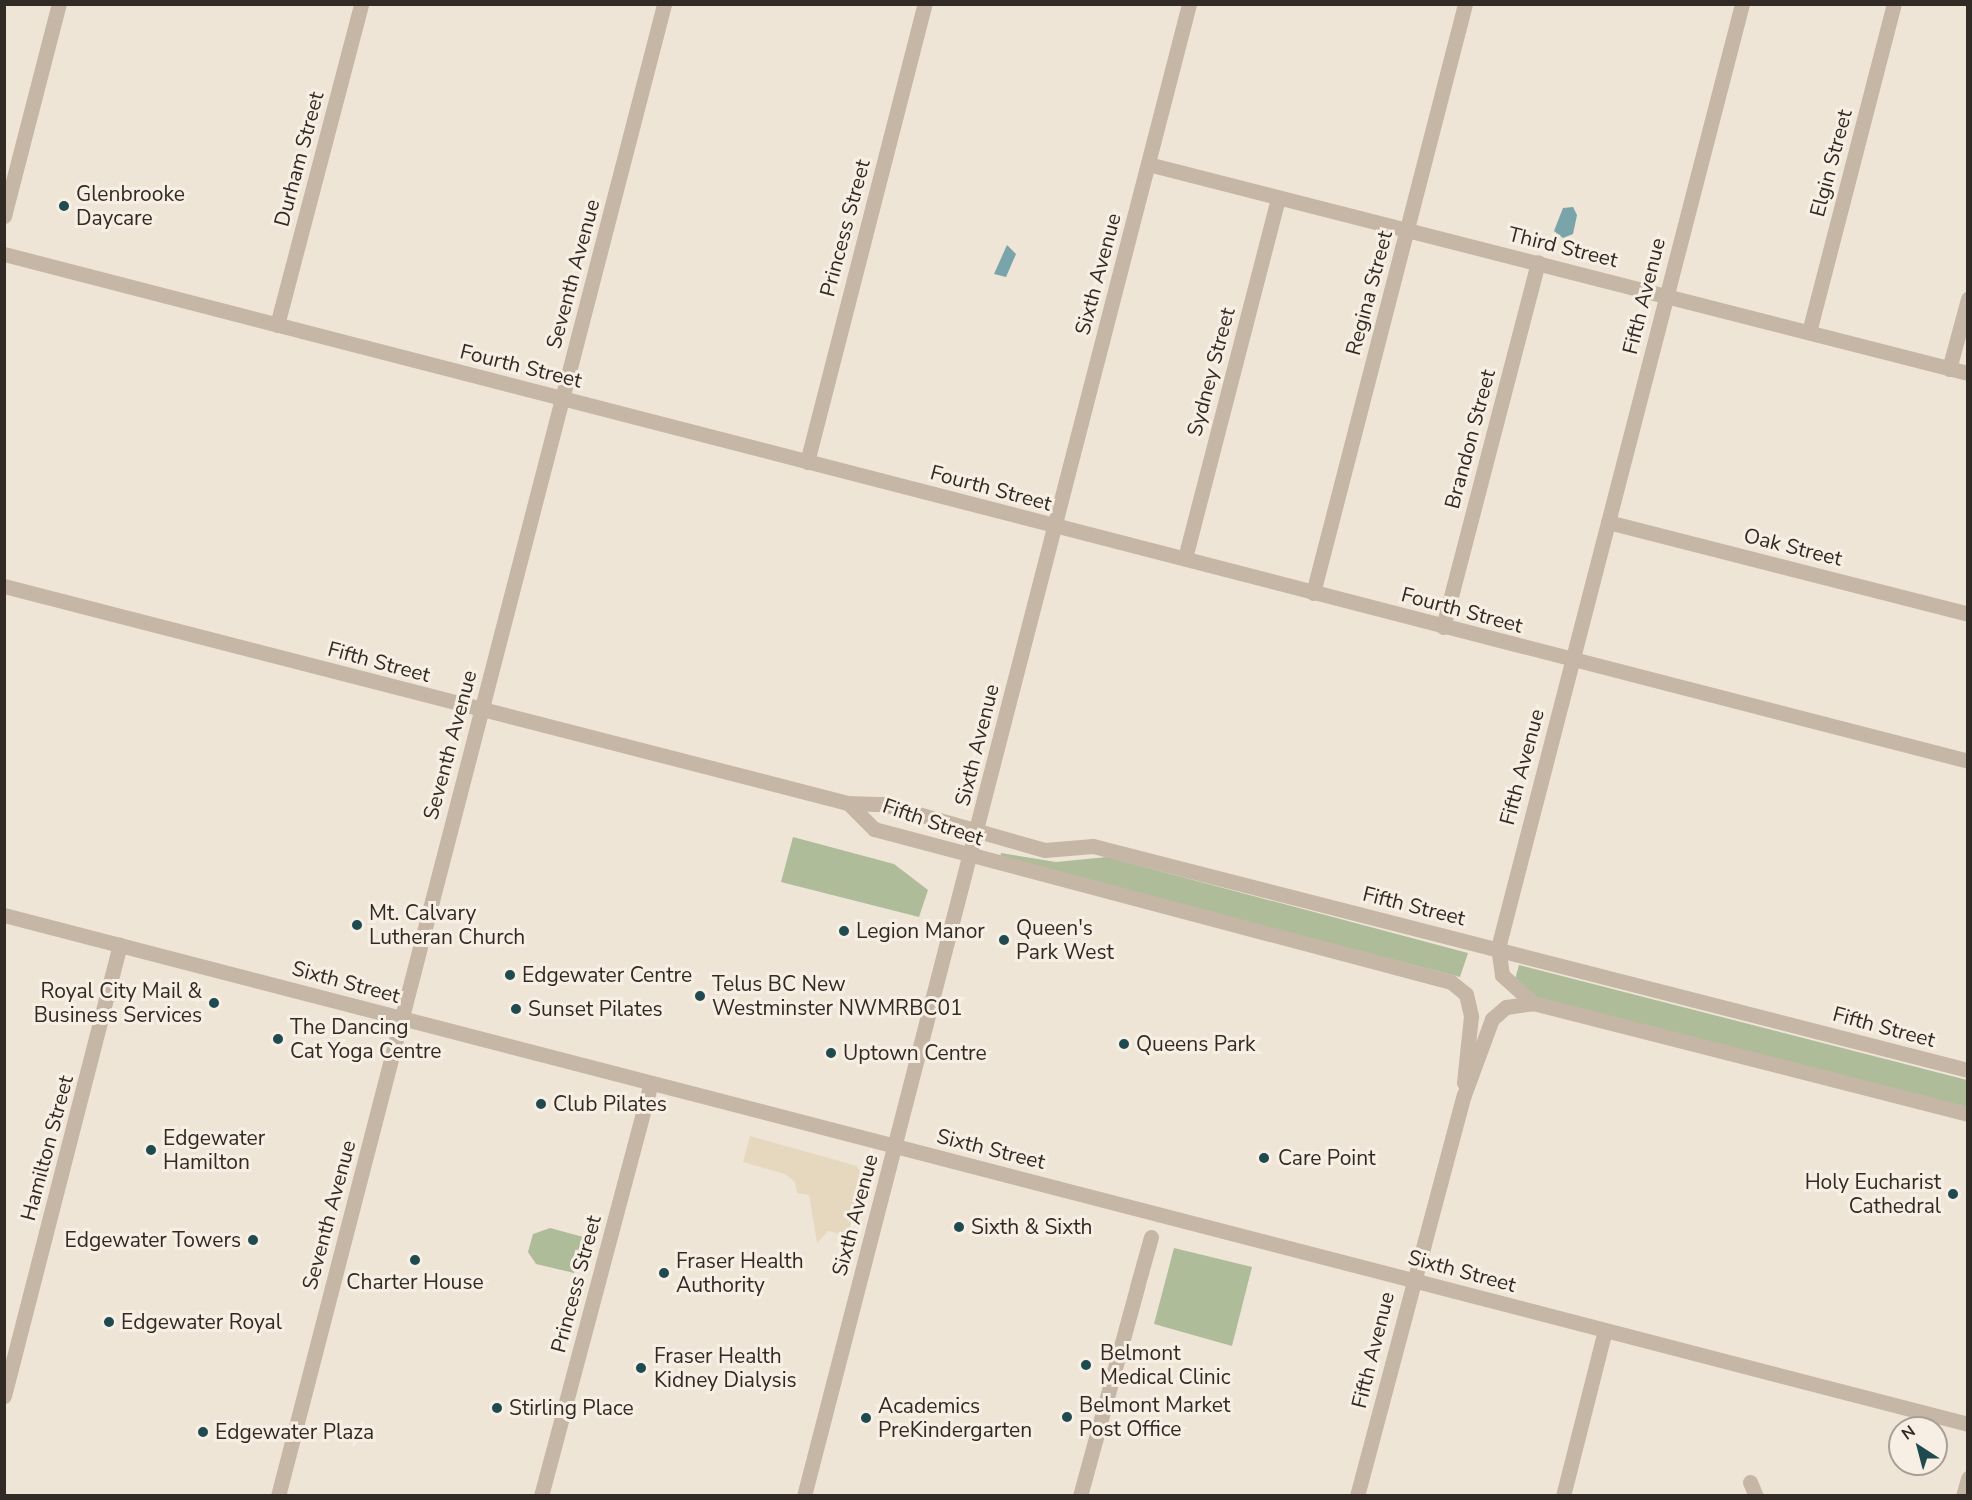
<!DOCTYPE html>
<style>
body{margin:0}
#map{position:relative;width:1972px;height:1500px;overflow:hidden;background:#efe5d7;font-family:"Nunito Sans",sans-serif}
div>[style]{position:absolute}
.green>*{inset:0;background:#aebc99}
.plaza>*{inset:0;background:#e6d8bf}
.water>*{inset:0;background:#78a4aa}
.pedestrian>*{height:15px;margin:-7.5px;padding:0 7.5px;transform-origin:7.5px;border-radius:7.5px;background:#c6b6a5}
.minor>*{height:15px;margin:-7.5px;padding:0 7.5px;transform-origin:7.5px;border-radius:7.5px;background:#c6b6a5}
.tertiary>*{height:15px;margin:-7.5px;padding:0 7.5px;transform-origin:7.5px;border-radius:7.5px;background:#c6b6a5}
.dots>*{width:16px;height:16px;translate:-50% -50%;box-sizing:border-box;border:3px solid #f7efe3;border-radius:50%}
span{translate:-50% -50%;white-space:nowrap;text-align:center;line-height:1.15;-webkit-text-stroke:6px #f7efe3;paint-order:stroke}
.street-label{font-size:21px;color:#322a25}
.poi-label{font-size:21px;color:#322a25}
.left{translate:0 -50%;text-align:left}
.right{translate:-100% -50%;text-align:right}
.frame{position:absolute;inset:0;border:6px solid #322a25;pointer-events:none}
.north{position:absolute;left:1888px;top:1416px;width:60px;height:60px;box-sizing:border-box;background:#f7efe3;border:2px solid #a8a097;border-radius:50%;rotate:324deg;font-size:16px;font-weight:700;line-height:24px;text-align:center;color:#322a25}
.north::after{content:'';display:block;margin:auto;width:21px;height:27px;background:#1e4a50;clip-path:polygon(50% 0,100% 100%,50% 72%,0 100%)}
</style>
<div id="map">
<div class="green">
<div style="clip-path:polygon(793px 837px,894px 864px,928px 890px,919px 917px,781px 882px)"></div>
<div style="clip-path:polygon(1001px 853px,1056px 862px,1107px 857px,1468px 953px,1460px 977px,1000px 858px)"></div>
<div style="clip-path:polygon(1519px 965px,1967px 1080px,1967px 1110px,1534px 997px,1514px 983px)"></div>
<div style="clip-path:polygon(550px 1228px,587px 1238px,574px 1273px,536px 1264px,528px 1252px,533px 1234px)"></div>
<div style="clip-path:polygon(1174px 1248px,1252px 1267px,1232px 1346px,1154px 1324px)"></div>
</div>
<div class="plaza">
<div style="clip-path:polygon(750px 1136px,857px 1166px,863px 1179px,850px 1236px,828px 1231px,817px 1243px,809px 1195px,797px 1193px,795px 1182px,785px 1174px,743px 1162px)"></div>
</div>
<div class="water">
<div style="clip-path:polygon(1573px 207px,1577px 215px,1573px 234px,1563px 238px,1554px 231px,1563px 208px)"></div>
<div style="clip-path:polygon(1007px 245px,1016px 254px,1006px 277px,994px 274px)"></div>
</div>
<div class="pedestrian">
<div style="left:1137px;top:1287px;width:52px;rotate:-74.4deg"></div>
</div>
<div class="minor">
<div style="left:1148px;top:164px;width:846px;rotate:14.3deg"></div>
<div style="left:4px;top:254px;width:2028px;rotate:14.47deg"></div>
<div style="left:277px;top:325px;width:332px;rotate:-75.3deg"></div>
<div style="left:1809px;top:332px;width:339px;rotate:-75.5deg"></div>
<div style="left:1949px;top:369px;width:73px;rotate:-74.8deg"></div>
<div style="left:807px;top:462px;width:473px;rotate:-75.6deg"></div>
<div style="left:1608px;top:522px;width:372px;rotate:14.3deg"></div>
<div style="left:1185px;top:558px;width:372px;rotate:-75.5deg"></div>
<div style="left:4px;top:586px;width:871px;rotate:14.42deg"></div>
<div style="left:848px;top:803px;width:35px;rotate:2deg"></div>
<div style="left:883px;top:804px;width:168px;rotate:15.9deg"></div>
<div style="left:1045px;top:850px;width:48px;rotate:-4.8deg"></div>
<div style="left:1093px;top:846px;width:903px;rotate:14.36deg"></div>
<div style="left:1313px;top:593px;width:608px;rotate:-75.53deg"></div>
<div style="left:1443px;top:627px;width:377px;rotate:-75.4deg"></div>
<div style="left:848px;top:803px;width:37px;rotate:45deg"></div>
<div style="left:874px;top:829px;width:597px;rotate:14.85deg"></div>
<div style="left:1451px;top:982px;width:19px;rotate:39deg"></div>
<div style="left:1466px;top:994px;width:23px;rotate:77deg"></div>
<div style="left:1471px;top:1016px;width:67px;rotate:96deg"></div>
<div style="left:1533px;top:1003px;width:42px;rotate:-137.9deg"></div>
<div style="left:1502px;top:975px;width:27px;rotate:-98deg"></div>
<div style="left:1498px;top:948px;width:975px;rotate:-75.51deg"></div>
<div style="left:4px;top:1396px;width:466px;rotate:-75.6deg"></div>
<div style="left:1750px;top:1482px;width:15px;rotate:67deg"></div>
<div style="left:278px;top:1496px;width:1541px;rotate:-75.49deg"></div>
<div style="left:541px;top:1496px;width:427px;rotate:-75.1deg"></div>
<div style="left:1080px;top:1496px;width:217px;rotate:-74.7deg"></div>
<div style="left:1357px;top:1496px;width:415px;rotate:-75.1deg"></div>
<div style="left:1464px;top:1095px;width:81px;rotate:-69.8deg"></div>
<div style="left:1492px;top:1019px;width:18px;rotate:-41deg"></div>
<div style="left:1506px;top:1007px;width:27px;rotate:-8deg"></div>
<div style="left:1533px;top:1003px;width:449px;rotate:14.3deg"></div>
<div style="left:1563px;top:1496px;width:171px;rotate:-75.8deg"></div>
<div style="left:1963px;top:1496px;width:19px;rotate:-74deg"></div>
</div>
<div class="tertiary">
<div style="left:4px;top:216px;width:219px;rotate:-75.5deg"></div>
<div style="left:4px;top:915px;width:2029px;rotate:14.53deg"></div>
<div style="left:804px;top:1496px;width:1541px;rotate:-75.53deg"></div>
</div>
<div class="dots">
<div style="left:64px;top:206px;background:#1e4a50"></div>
<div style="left:357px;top:925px;background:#1e4a50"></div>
<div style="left:844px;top:931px;background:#1e4a50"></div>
<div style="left:1004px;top:940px;background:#1e4a50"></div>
<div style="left:510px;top:975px;background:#1e4a50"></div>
<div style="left:700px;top:996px;background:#1e4a50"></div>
<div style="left:214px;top:1003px;background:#1e4a50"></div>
<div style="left:516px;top:1009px;background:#1e4a50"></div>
<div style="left:278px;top:1039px;background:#1e4a50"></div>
<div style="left:1124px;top:1044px;background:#1e4a50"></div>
<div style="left:831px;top:1053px;background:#1e4a50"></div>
<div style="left:541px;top:1104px;background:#1e4a50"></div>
<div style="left:151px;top:1150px;background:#1e4a50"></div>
<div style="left:1264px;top:1158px;background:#1e4a50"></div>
<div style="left:1953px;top:1194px;background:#1e4a50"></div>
<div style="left:959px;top:1227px;background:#1e4a50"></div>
<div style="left:253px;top:1240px;background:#1e4a50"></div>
<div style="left:415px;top:1260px;background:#1e4a50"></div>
<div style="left:664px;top:1273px;background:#1e4a50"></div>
<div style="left:109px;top:1322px;background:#1e4a50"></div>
<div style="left:1086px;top:1365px;background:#1e4a50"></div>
<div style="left:641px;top:1368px;background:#1e4a50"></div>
<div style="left:497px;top:1408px;background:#1e4a50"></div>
<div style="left:1067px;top:1417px;background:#1e4a50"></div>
<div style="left:866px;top:1418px;background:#1e4a50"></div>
<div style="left:203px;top:1432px;background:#1e4a50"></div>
</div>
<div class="street-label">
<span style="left:299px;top:159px;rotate:-75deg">Durham Street</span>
<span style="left:1831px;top:163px;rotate:-75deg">Elgin Street</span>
<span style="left:845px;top:228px;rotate:-75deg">Princess Street</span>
<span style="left:1563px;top:247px;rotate:14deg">Third Street</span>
<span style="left:573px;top:274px;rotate:-75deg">Seventh Avenue</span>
<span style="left:1098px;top:274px;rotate:-75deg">Sixth Avenue</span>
<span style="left:1369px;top:293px;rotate:-75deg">Regina Street</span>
<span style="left:1644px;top:296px;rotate:-76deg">Fifth Avenue</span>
<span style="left:521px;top:366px;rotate:14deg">Fourth Street</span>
<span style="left:1211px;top:372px;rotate:-75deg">Sydney Street</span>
<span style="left:1470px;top:439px;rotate:-75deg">Brandon Street</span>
<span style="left:991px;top:488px;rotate:15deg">Fourth Street</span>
<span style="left:1793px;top:547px;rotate:14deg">Oak Street</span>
<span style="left:1462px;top:610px;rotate:15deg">Fourth Street</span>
<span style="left:379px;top:662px;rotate:15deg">Fifth Street</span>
<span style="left:450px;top:745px;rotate:-75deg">Seventh Avenue</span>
<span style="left:977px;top:745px;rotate:-76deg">Sixth Avenue</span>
<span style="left:1522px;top:767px;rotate:-75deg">Fifth Avenue</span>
<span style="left:933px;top:822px;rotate:19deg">Fifth Street</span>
<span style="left:1414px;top:906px;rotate:14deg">Fifth Street</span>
<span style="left:346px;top:982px;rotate:15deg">Sixth Street</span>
<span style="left:1884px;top:1027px;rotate:15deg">Fifth Street</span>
<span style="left:47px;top:1148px;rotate:-75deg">Hamilton Street</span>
<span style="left:991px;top:1149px;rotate:14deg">Sixth Street</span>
<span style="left:329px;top:1215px;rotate:-75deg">Seventh Avenue</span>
<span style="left:855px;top:1215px;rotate:-75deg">Sixth Avenue</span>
<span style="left:1462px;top:1271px;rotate:15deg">Sixth Street</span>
<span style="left:576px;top:1284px;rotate:-75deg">Princess Street</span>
<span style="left:1373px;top:1350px;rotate:-76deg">Fifth Avenue</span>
</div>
<div class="poi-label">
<span class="left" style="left:76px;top:206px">Glenbrooke<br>Daycare</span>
<span class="left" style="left:369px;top:925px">Mt. Calvary<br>Lutheran Church</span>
<span class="left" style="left:1016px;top:940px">Queen's<br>Park West</span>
<span class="left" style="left:856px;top:931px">Legion Manor</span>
<span class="left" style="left:522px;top:975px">Edgewater Centre</span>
<span class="left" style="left:712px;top:996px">Telus BC New<br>Westminster NWMRBC01</span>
<span class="right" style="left:202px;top:1003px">Royal City Mail &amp;<br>Business Services</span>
<span class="left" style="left:528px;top:1009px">Sunset Pilates</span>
<span class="left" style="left:290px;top:1039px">The Dancing<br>Cat Yoga Centre</span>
<span class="left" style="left:1136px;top:1044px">Queens Park</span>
<span class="left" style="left:843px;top:1053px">Uptown Centre</span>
<span class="left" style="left:553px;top:1104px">Club Pilates</span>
<span class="left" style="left:163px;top:1150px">Edgewater<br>Hamilton</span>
<span class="left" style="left:1278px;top:1158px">Care Point</span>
<span class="right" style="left:1941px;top:1194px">Holy Eucharist<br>Cathedral</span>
<span class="left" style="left:971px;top:1227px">Sixth &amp; Sixth</span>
<span class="right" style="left:241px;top:1240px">Edgewater Towers</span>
<span class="left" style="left:676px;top:1273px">Fraser Health<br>Authority</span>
<span style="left:415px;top:1282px">Charter House</span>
<span class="left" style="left:121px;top:1322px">Edgewater Royal</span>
<span class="left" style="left:1100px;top:1365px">Belmont<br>Medical Clinic</span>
<span class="left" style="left:654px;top:1368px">Fraser Health<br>Kidney Dialysis</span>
<span class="left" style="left:1079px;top:1417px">Belmont Market<br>Post Office</span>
<span class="left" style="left:878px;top:1418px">Academics<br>PreKindergarten</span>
<span class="left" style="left:509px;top:1408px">Stirling Place</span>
<span class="left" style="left:215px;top:1432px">Edgewater Plaza</span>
</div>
<div class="frame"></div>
<div class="north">N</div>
</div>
